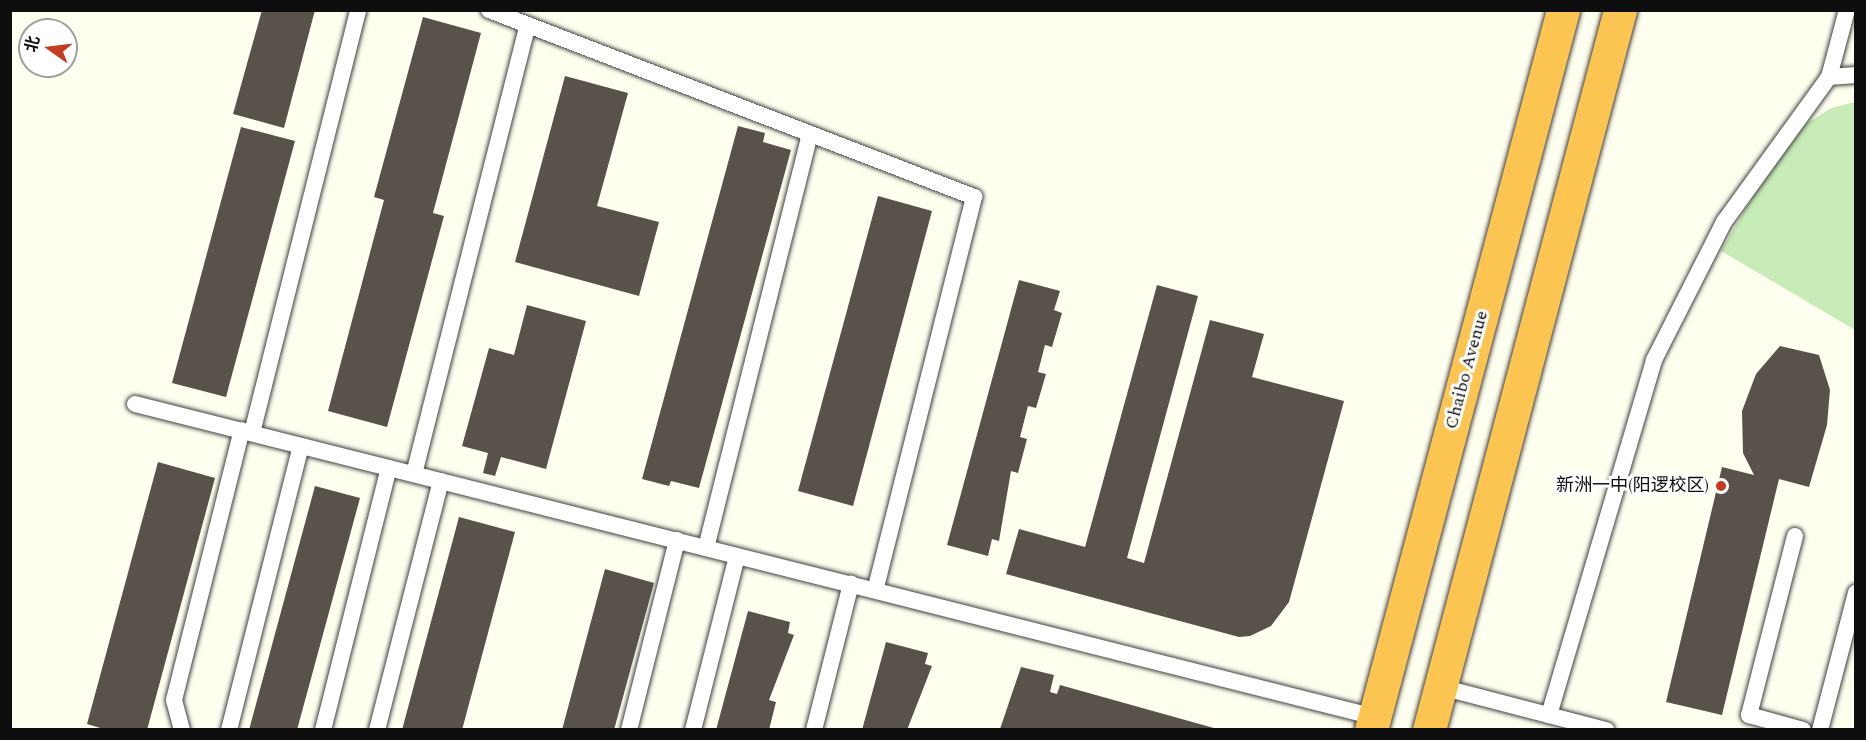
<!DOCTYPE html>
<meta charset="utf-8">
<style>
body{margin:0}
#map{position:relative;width:1866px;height:740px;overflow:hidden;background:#fffff0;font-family:Spectral,"Noto Sans SC",serif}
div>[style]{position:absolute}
.green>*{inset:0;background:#c7ecb7}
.building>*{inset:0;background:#58524a}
.roads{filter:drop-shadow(0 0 2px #414141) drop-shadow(0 0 2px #414141)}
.lane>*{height:16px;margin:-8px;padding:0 8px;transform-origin:8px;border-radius:8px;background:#fff}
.highway>*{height:33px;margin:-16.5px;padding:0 16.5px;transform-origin:16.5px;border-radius:16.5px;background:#fcc451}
.dots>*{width:16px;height:16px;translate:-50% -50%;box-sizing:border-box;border:3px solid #fff;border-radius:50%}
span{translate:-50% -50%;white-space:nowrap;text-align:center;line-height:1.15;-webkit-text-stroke:6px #fff;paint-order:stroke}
.street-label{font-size:18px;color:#0e0e0e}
.poi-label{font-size:18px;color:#0e0e0e}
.right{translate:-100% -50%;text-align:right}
.frame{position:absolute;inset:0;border:12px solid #0e0e0e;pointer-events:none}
.north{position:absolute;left:18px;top:18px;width:60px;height:60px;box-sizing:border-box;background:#fff;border:2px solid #9f9f9f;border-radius:50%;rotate:284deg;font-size:16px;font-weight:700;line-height:24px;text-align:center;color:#0e0e0e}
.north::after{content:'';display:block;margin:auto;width:21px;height:27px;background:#c63a1e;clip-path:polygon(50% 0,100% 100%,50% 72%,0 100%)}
</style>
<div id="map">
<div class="green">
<div style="clip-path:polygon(1855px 102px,1855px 330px,1721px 251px,1777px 155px,1801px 127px,1831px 108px)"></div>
</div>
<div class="building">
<div style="clip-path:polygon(262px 10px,315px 10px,284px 128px,233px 114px)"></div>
<div style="clip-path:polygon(423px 17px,481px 33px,433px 213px,444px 216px,387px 427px,328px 411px,384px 200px,374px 197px)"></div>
<div style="clip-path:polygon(565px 76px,628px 93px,597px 206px,659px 222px,639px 296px,515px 262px)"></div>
<div style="clip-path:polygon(738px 126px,765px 133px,763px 142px,791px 150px,699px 488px,671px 481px,669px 486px,642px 479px)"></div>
<div style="clip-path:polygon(241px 127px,295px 141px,226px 397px,172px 383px)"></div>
<div style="clip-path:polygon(878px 196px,932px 211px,853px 506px,798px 491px)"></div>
<div style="clip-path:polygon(1019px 280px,1060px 291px,1054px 310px,1062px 313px,1052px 347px,1045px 345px,1038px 372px,1046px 374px,1036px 408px,1028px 406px,1020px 437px,1027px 439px,1018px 473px,1011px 471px,999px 541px,992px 539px,988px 556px,947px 545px)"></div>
<div style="clip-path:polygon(1157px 285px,1198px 296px,1127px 558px,1144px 563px,1210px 320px,1264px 334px,1252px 377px,1344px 401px,1289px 602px,1271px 626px,1250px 636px,1239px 637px,1006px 574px,1019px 529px,1085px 547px)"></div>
<div style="clip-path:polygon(527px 305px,586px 321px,546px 469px,501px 457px,495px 476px,483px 473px,488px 453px,462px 446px,489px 348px,514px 355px)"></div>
<div style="clip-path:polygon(1780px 346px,1819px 355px,1830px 390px,1827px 425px,1809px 487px,1779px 479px,1722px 715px,1666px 702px,1722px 467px,1754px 475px,1743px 453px,1742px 411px,1756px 374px)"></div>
<div style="clip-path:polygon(158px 462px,215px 478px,147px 730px,107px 730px,87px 724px)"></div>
<div style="clip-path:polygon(315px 486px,360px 498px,297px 730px,249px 730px)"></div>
<div style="clip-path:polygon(459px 517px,515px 532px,462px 730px,402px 730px)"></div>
<div style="clip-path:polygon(605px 569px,654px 583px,614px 730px,562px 730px)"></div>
<div style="clip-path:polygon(748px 611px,790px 622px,788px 633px,794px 635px,769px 700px,776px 702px,769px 730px,716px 730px)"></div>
<div style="clip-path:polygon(886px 642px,928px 653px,925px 664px,932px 666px,907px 730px,862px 730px)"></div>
<div style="clip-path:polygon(1021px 667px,1054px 675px,1050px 692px,1057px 694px,1060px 685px,1221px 730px,1000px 729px)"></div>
</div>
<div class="roads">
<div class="lane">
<div style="left:489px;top:10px;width:520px;rotate:21.08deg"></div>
<div style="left:974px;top:197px;width:405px;rotate:104.1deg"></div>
<div style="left:1829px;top:77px;width:27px;rotate:-4deg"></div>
<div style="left:135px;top:404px;width:1279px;rotate:14.17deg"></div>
<div style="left:252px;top:433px;width:436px;rotate:-75.9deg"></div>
<div style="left:414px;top:474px;width:463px;rotate:-75.8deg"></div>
<div style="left:1795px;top:536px;width:185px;rotate:104.4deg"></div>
<div style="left:1749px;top:715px;width:56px;rotate:15.5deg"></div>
<div style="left:706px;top:548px;width:427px;rotate:-75.9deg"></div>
<div style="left:1441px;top:687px;width:171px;rotate:14.6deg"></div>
<div style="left:1549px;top:715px;width:370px;rotate:-73.5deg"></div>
<div style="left:1654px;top:360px;width:155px;rotate:-63.1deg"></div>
<div style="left:1724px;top:222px;width:179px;rotate:-54.1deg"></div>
<div style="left:1829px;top:77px;width:69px;rotate:-75deg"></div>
<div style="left:182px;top:730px;width:31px;rotate:-105deg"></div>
<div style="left:174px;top:700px;width:278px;rotate:-75.9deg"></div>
<div style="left:229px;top:730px;width:293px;rotate:-75.8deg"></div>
<div style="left:323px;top:730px;width:270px;rotate:-75.9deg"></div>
<div style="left:377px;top:730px;width:257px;rotate:-75.6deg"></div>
<div style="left:629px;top:730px;width:196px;rotate:-75.8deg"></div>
<div style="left:693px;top:730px;width:179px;rotate:-75.8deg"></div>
<div style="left:814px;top:730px;width:151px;rotate:-75.8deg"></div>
<div style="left:1820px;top:730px;width:142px;rotate:-75.3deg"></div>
</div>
<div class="highway">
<div style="left:1371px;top:730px;width:745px;rotate:-75.07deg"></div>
<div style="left:1429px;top:730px;width:745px;rotate:-75.14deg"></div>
</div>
</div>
<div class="dots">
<div style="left:1721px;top:486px;background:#c63a1e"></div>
</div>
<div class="street-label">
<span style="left:1467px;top:370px;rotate:-75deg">Chaibo Avenue</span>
</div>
<div class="poi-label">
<span class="right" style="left:1709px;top:486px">新洲一中(阳逻校区)</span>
</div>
<div class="frame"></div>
<div class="north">北</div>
</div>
